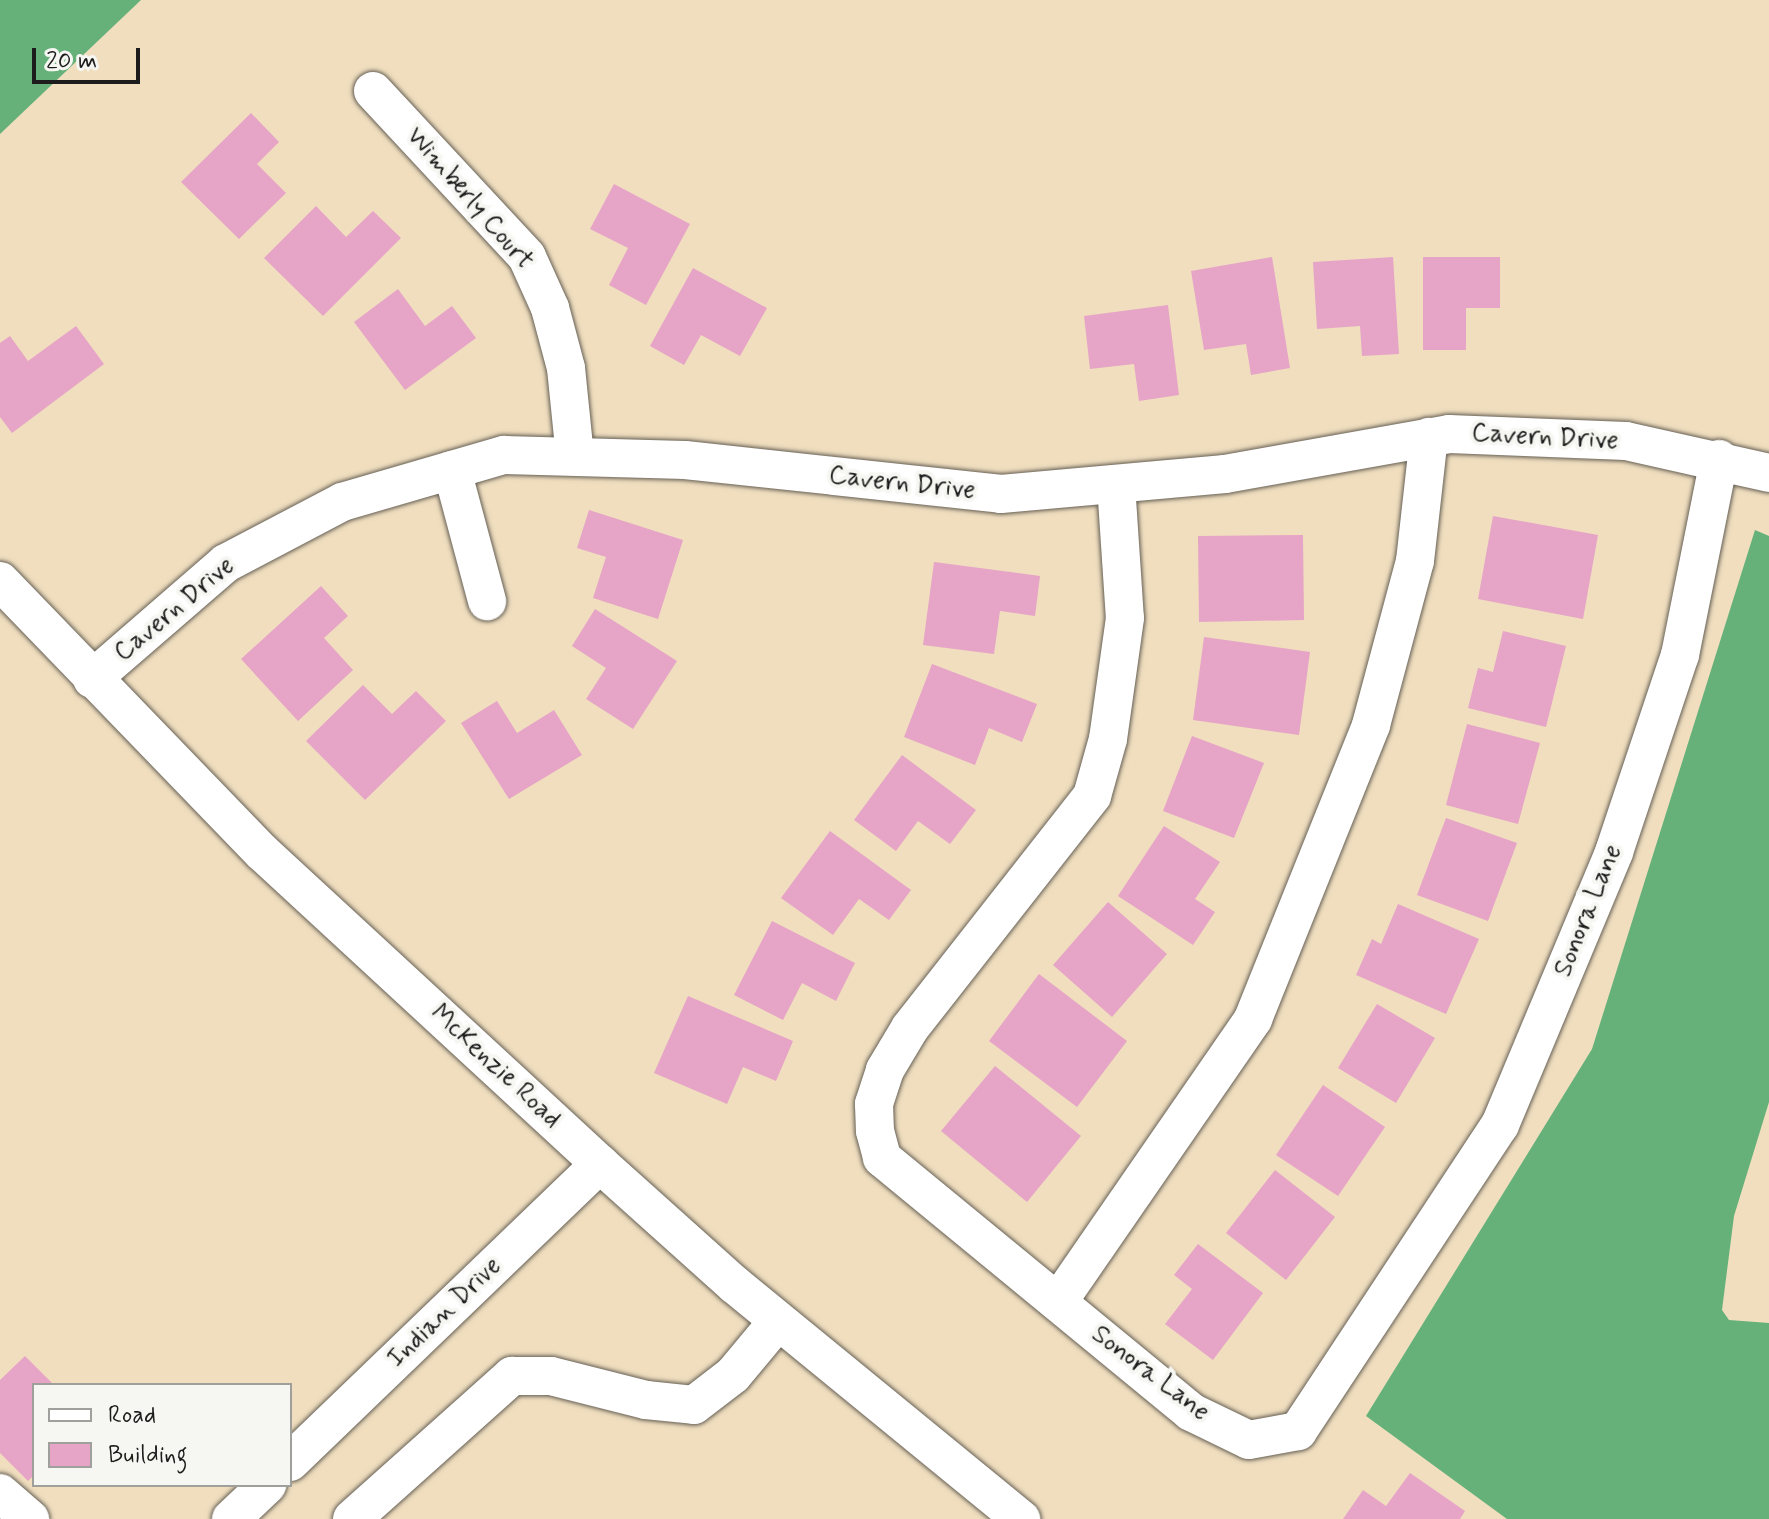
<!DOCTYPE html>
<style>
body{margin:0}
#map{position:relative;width:1769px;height:1519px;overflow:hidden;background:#f0debf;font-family:Mynerve,sans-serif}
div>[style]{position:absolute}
.forest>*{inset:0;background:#66b17a}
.building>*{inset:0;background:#e6a4c6}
.roads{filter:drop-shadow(0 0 2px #666055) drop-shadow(0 0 2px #666055)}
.minor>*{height:38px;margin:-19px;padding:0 19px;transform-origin:19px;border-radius:19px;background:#fff}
span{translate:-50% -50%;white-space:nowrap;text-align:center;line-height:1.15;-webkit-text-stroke:8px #f6f6f2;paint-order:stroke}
.street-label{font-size:26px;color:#1c1c1c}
.legend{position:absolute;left:32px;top:1383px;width:260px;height:104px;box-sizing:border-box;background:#f6f6f2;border:2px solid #9f9f9c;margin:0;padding:10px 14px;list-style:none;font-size:24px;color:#1c1c1c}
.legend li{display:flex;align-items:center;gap:16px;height:40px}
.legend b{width:40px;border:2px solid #9f9f9c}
.scale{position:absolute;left:32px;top:48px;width:108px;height:36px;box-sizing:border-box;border:4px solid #1c1c1c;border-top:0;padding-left:10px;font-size:24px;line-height:28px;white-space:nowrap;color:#1c1c1c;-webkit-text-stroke:6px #f6f6f2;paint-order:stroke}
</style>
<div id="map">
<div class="forest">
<div style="clip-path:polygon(0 0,141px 0,0 134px)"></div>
<div style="clip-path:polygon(1755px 530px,1769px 536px,1769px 1102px,1734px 1216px,1722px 1310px,1729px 1320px,1769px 1323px,1769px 1519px,1507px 1519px,1366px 1416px,1592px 1049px)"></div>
</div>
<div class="building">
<div style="clip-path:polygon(251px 113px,279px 142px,257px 164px,286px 193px,239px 239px,181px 182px)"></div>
<div style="clip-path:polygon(614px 184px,690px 224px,646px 305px,609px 285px,628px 248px,590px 229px)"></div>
<div style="clip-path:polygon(316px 206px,346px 237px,373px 211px,401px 238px,323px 316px,264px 258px)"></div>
<div style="clip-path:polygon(1272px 257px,1290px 368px,1251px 375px,1246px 344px,1204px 350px,1191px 271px)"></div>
<div style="clip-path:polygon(1393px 257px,1399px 354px,1362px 356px,1360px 326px,1317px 329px,1313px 262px)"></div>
<div style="clip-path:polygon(1423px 257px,1500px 257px,1500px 308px,1466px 308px,1466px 350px,1423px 350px)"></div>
<div style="clip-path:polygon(693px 268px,767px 308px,740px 356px,701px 335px,684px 365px,650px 346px)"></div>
<div style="clip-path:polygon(398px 289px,425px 326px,452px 306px,476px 338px,405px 390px,354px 322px)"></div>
<div style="clip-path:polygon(1168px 305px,1179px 395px,1139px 401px,1134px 364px,1090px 369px,1084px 316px)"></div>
<div style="clip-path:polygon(76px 326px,104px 364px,12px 433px,0 417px,0 343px,10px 336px,28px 361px)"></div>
<div style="clip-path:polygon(589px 510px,683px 540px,658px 619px,593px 598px,606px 557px,577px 548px)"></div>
<div style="clip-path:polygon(1493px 516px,1598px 535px,1583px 619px,1478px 599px)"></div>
<div style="clip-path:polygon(1303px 535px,1304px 620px,1199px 622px,1198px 536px)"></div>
<div style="clip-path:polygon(934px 562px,1040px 576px,1035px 616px,1000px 611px,994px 654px,923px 645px)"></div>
<div style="clip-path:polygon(321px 586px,348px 616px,324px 638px,353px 670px,298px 721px,241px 659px)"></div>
<div style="clip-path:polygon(595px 609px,677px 661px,633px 729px,586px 699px,606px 668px,572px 646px)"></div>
<div style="clip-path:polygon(1503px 631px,1566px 646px,1546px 727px,1468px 708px,1478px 668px,1493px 672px)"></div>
<div style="clip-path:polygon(1204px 637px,1310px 652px,1299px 735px,1193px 720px)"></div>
<div style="clip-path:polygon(932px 664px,1037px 704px,1022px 742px,989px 728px,975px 765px,904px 737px)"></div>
<div style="clip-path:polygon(363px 685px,392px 714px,416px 691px,446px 721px,365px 800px,306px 741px)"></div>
<div style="clip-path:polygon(497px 701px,517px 733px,554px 710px,582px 755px,509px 799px,461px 723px)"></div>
<div style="clip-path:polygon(1467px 724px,1540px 743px,1518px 824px,1446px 805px)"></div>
<div style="clip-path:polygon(1192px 736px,1264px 763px,1234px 838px,1163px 811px)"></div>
<div style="clip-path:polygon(902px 755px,976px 810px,950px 844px,918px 821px,896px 851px,854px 820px)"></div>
<div style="clip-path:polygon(1446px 818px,1517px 843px,1488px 921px,1417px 895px)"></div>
<div style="clip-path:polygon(1164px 826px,1220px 862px,1195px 899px,1215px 912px,1193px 945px,1118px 896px)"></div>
<div style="clip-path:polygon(830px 831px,911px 890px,889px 920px,859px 899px,833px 935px,781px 898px)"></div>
<div style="clip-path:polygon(1108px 902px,1167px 954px,1112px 1017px,1053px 965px)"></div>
<div style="clip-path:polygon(1398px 904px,1479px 939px,1446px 1014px,1356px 975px,1372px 939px,1381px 944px)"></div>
<div style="clip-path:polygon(772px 921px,855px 963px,836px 1001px,802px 983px,783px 1020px,734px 995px)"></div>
<div style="clip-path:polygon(1039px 974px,1127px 1041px,1077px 1107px,989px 1041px)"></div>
<div style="clip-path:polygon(688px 996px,793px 1041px,776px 1081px,743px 1067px,727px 1104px,654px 1073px)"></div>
<div style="clip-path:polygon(1377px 1004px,1435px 1038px,1396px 1103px,1338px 1068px)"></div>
<div style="clip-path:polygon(995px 1066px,1081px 1136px,1027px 1202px,941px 1131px)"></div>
<div style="clip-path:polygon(1323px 1085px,1385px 1127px,1338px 1196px,1276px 1155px)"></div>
<div style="clip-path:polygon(1275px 1170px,1335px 1217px,1286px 1280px,1226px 1233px)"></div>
<div style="clip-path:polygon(1198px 1244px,1263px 1293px,1213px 1360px,1165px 1324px,1192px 1289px,1174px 1275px)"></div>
<div style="clip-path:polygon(25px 1356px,54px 1385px,34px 1385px,34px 1475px,28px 1481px,0 1453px,0 1380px)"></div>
<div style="clip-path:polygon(1410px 1473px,1465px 1511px,1460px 1519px,1343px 1519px,1363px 1490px,1386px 1506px)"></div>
</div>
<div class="roads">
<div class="minor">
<div style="left:373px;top:91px;width:226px;rotate:47.1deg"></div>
<div style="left:527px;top:257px;width:56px;rotate:65.7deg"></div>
<div style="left:550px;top:308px;width:62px;rotate:75.1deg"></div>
<div style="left:566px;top:368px;width:89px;rotate:84.2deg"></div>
<div style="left:452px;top:470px;width:136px;rotate:75deg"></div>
<div style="left:1116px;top:484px;width:134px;rotate:86.2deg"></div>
<div style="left:1125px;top:618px;width:122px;rotate:98deg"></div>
<div style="left:1108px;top:739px;width:59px;rotate:105.7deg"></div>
<div style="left:1092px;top:796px;width:295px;rotate:128.1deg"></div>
<div style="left:910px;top:1028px;width:49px;rotate:120.8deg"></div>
<div style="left:885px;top:1070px;width:36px;rotate:108deg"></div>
<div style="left:874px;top:1104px;width:27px;rotate:88deg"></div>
<div style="left:875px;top:1131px;width:28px;rotate:75deg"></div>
<div style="left:882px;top:1158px;width:400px;rotate:39.4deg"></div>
<div style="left:1191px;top:1412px;width:64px;rotate:25.8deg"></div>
<div style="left:1249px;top:1440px;width:50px;rotate:-10.4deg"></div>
<div style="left:1298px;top:1431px;width:367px;rotate:-56.6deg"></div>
<div style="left:1500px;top:1125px;width:296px;rotate:-67.3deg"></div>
<div style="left:1614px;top:852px;width:208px;rotate:-71.5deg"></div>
<div style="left:1680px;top:655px;width:200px;rotate:-78.7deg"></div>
<div style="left:0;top:581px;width:378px;rotate:46deg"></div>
<div style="left:263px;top:853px;width:459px;rotate:42.7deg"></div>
<div style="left:600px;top:1164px;width:181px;rotate:41.9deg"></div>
<div style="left:735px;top:1285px;width:370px;rotate:39.3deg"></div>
<div style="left:92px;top:679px;width:177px;rotate:-40.9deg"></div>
<div style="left:226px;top:563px;width:131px;rotate:-27.7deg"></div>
<div style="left:342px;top:502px;width:169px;rotate:-16.2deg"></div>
<div style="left:504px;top:455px;width:181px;rotate:1.6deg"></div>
<div style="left:685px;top:460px;width:318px;rotate:6.1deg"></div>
<div style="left:1001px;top:494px;width:225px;rotate:-5.1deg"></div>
<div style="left:1225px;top:474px;width:228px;rotate:-10.1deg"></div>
<div style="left:1449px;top:434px;width:177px;rotate:2.3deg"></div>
<div style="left:1626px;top:441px;width:147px;rotate:12.6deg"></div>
<div style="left:1058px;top:1302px;width:344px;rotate:-55.4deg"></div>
<div style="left:1253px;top:1019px;width:317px;rotate:-68.1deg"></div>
<div style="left:1371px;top:725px;width:170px;rotate:-75deg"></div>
<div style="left:1415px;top:561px;width:125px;rotate:-83.6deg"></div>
<div style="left:290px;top:1462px;width:430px;rotate:-43.9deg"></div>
<div style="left:0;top:1493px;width:40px;rotate:41deg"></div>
<div style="left:231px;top:1519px;width:50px;rotate:-43.4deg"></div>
<div style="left:352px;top:1519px;width:215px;rotate:-41.8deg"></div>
<div style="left:512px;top:1376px;width:39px"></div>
<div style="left:551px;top:1376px;width:98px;rotate:14.2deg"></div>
<div style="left:646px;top:1400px;width:48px;rotate:5.9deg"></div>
<div style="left:694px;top:1405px;width:49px;rotate:-37.6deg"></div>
<div style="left:733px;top:1375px;width:70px;rotate:-50.2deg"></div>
</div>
</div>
<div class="street-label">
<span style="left:469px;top:199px;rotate:49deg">Wimberly Court</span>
<span style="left:1545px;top:438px;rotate:3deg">Cavern Drive</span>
<span style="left:902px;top:484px;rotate:6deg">Cavern Drive</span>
<span style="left:175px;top:610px;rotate:-40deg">Cavern Drive</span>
<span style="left:1589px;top:911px;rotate:-68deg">Sonora Lane</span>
<span style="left:495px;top:1067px;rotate:43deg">McKenzie Road</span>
<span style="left:445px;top:1313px;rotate:-44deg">Indian Drive</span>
<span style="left:1150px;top:1374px;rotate:37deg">Sonora Lane</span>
</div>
<ul class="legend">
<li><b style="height:10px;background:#fff"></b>Road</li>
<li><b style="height:22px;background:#e6a4c6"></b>Building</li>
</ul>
<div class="scale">20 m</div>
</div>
